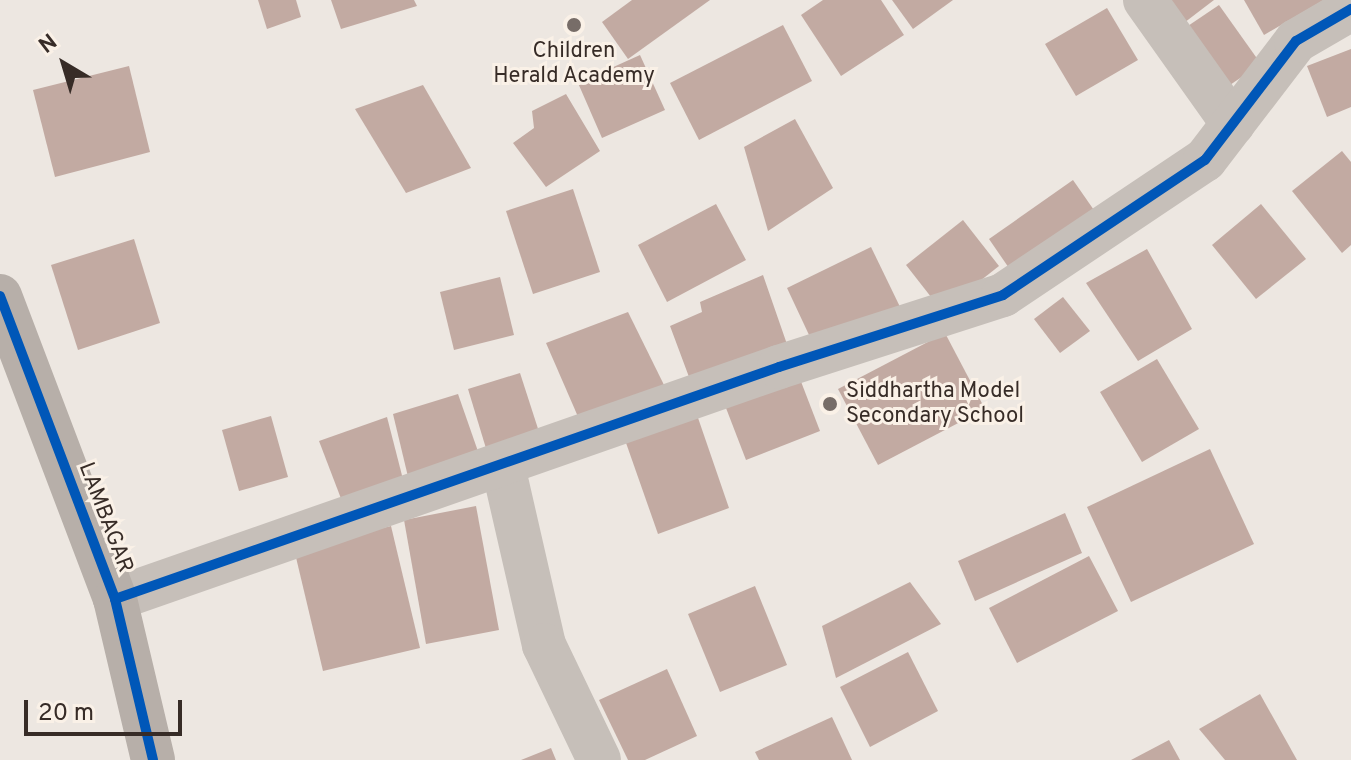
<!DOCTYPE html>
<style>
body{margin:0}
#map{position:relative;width:1351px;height:760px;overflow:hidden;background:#ede7e1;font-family:Overpass,sans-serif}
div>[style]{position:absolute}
.building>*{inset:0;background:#c2aaa2}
.street>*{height:44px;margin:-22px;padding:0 22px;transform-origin:22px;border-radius:22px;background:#c6bfb9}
.secondary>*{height:44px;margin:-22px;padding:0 22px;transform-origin:22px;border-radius:22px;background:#b7afa9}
.cycleway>*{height:10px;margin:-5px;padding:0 5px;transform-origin:5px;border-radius:5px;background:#0057b8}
.dots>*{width:22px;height:22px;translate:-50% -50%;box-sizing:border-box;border:4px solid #faf1e7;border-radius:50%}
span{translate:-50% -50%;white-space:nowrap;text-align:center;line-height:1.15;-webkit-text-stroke:6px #faf1e7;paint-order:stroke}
.poi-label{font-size:22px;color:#372c27}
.left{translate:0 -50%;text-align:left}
.street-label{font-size:22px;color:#372c27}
.north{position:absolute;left:24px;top:24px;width:80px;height:80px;-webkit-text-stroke:6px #faf1e7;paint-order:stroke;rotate:322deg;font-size:22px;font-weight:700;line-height:32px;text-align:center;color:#372c27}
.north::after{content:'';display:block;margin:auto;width:28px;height:36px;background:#372c27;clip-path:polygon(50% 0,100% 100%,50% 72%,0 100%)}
.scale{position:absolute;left:24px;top:700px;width:158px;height:36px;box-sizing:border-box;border:4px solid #372c27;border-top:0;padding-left:10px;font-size:24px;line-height:28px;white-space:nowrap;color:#372c27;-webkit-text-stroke:6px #faf1e7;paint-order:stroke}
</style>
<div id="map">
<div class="building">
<div style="clip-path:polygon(258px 0,296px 0,301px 17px,267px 29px)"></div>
<div style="clip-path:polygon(331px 0,414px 0,417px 6px,341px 29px)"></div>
<div style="clip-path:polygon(632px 0,710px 0,628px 59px,602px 22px)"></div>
<div style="clip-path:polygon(823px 0,881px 0,904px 35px,841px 76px,801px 15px)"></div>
<div style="clip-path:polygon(892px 0,953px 0,913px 29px)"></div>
<div style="clip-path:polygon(1153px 0,1214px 0,1176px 29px)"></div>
<div style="clip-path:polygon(1244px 0,1324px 0,1264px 35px)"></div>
<div style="clip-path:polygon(1219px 5px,1261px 64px,1221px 91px,1179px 32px)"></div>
<div style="clip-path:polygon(1107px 8px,1138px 60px,1076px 96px,1045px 44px)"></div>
<div style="clip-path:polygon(783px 25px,812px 81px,699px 140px,670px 83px)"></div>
<div style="clip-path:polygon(1351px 49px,1351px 107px,1327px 117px,1307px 66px)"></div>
<div style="clip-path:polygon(640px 55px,665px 110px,602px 138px,578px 83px)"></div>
<div style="clip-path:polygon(129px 66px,150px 152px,55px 177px,33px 90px)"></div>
<div style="clip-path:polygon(423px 85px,471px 168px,406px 193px,355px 109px)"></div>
<div style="clip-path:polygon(566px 94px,600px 151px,546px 187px,513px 143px,534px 128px,532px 111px)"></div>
<div style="clip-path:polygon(795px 119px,833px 188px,768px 231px,744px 147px)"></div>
<div style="clip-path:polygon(1342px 151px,1351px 162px,1351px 245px,1342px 253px,1292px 191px)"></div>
<div style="clip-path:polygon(1073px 180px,1096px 213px,1011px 271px,989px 239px)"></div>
<div style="clip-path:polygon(573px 189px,600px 272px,533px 294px,506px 211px)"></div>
<div style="clip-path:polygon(716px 204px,746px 260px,667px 302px,638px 245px)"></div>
<div style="clip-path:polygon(1261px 204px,1306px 259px,1256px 299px,1212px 245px)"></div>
<div style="clip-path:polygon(963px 220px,999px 266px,942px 311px,906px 265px)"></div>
<div style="clip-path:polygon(134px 239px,160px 323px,78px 350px,51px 265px)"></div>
<div style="clip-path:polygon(871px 247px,902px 311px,817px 352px,787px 288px)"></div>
<div style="clip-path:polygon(1147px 249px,1192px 329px,1138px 361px,1086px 283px)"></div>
<div style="clip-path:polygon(763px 275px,789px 350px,692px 385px,670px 326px,702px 312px,700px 302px)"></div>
<div style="clip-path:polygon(500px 277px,514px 335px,454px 350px,440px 292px)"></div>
<div style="clip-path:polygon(1063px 297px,1090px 331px,1060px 353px,1034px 319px)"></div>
<div style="clip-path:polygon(628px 312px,665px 387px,579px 419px,546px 343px)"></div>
<div style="clip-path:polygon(945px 333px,985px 409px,878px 465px,838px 389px)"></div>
<div style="clip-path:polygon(1157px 359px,1199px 429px,1142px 462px,1100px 392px)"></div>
<div style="clip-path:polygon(520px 373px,541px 438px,488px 455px,468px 389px)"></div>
<div style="clip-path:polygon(800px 379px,820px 431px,746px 460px,726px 408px)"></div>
<div style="clip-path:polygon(458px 394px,481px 460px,410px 485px,393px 414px)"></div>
<div style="clip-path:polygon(697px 415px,729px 508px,658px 534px,625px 440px)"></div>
<div style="clip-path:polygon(271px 416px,288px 477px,239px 491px,222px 430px)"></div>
<div style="clip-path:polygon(387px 417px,406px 491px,345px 509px,319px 441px)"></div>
<div style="clip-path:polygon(1210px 449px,1254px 544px,1131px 602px,1087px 507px)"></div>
<div style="clip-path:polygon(476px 506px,499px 630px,426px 644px,404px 520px)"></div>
<div style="clip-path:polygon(1065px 513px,1082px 553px,975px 601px,958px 561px)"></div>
<div style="clip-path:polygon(391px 526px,420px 648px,323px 671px,294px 549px)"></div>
<div style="clip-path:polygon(1089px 556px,1118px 611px,1017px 663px,989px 608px)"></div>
<div style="clip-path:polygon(910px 582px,941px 624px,836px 678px,822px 626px)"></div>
<div style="clip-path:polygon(755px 586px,787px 665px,720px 692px,688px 614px)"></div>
<div style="clip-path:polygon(908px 652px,938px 711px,870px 747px,840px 687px)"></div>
<div style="clip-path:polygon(667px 669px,697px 736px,645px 760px,628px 760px,599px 700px)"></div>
<div style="clip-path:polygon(1260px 694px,1297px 760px,1225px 760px,1199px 729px)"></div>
<div style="clip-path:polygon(832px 717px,852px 760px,759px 760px,755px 752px)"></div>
<div style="clip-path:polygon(1169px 740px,1180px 760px,1131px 760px)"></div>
<div style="clip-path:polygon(551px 748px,556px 760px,521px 760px)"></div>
</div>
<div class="street">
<div style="left:1145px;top:0;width:152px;rotate:54.6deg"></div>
<div style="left:503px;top:466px;width:184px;rotate:77.1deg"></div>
<div style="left:544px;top:645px;width:127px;rotate:64.4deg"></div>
<div style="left:115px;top:599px;width:703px;rotate:-19.26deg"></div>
<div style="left:779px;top:367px;width:235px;rotate:-17.8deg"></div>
<div style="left:1003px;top:295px;width:243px;rotate:-33.8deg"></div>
<div style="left:1205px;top:160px;width:150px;rotate:-52.6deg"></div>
<div style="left:1296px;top:41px;width:64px;rotate:-30.2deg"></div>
</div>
<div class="secondary">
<div style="left:0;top:296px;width:324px;rotate:69.2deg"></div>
<div style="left:115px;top:599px;width:165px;rotate:76.7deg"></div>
</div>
<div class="cycleway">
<div style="left:0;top:296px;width:324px;rotate:69.2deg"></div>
<div style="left:115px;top:599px;width:165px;rotate:76.7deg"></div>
<div style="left:115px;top:599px;width:703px;rotate:-19.26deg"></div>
<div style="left:779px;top:367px;width:235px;rotate:-17.8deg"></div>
<div style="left:1003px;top:295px;width:243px;rotate:-33.8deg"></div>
<div style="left:1205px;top:160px;width:150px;rotate:-52.6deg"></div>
<div style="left:1296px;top:41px;width:64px;rotate:-30.2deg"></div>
</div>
<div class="dots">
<div style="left:574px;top:25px;background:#776d68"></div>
<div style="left:830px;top:404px;background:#776d68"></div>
</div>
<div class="poi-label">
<span style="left:574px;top:64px">Children<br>Herald Academy</span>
<span class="left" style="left:846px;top:404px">Siddhartha Model<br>Secondary School</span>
</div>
<div class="street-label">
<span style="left:105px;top:518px;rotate:69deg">LAMBAGAR</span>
</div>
<div class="north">N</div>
<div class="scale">20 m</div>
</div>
